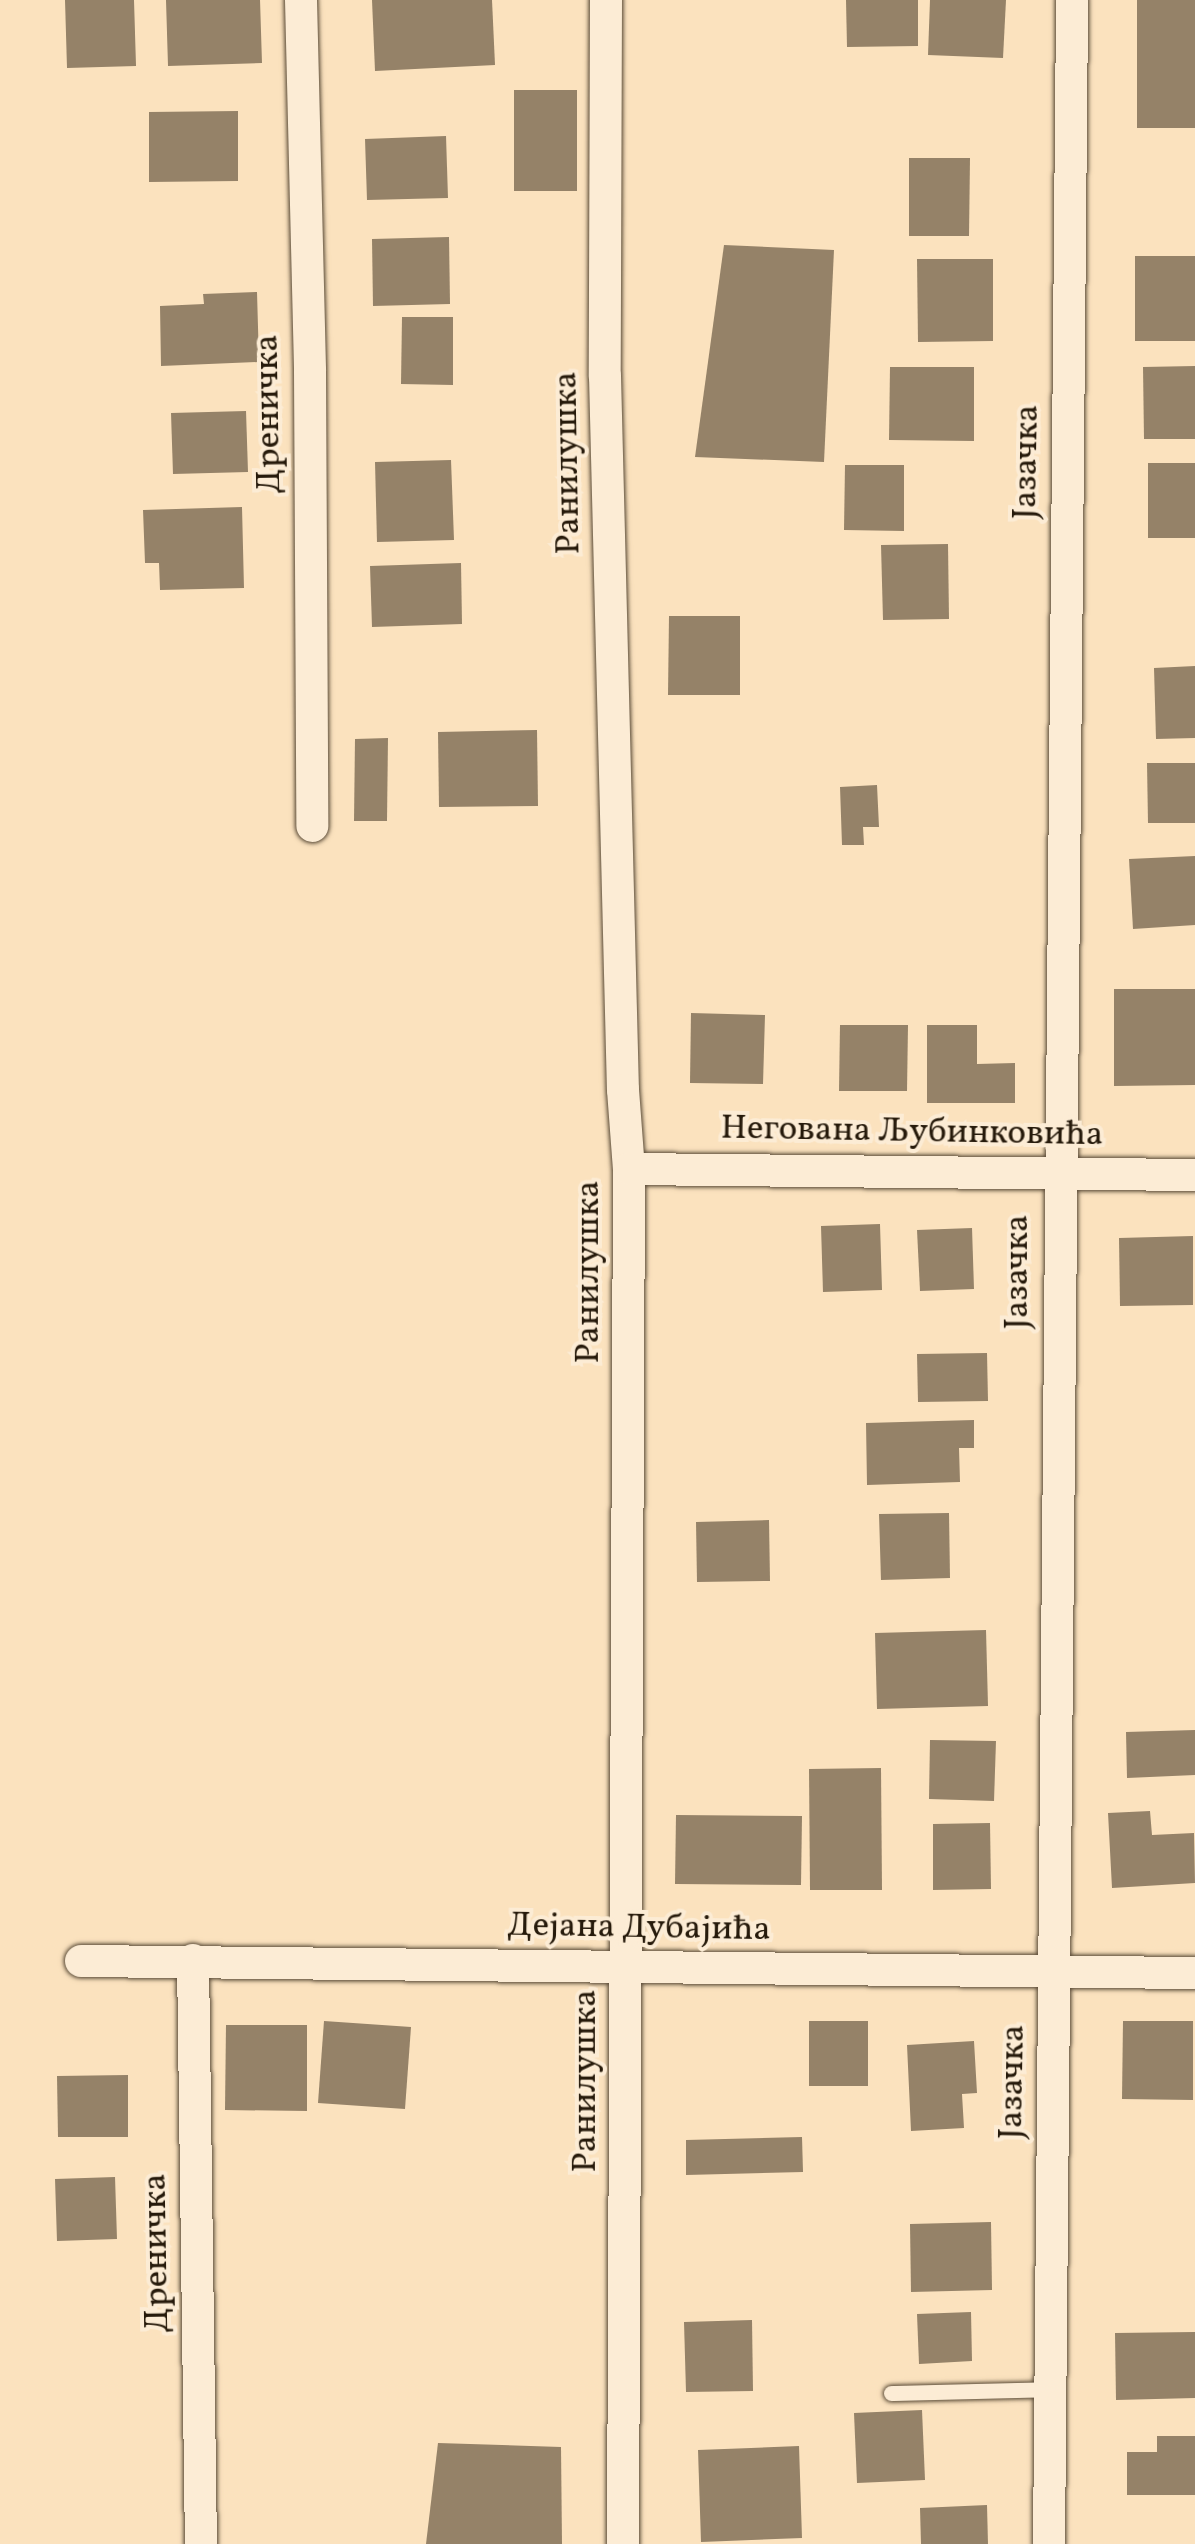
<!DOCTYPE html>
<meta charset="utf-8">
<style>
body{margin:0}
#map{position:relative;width:1195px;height:2544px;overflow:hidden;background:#fbe2be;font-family:Vollkorn,serif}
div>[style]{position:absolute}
.building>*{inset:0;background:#958268}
.roads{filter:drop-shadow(0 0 2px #5b4c38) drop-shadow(0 0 2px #5b4c38)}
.service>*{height:15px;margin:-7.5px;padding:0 7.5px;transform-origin:7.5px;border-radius:7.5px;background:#fcecd5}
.minor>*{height:32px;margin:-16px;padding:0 16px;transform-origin:16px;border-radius:16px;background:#fcecd5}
span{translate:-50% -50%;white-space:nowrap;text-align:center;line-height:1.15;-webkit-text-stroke:8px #fcecd5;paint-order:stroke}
.street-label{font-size:35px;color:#261a0b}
</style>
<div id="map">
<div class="building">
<div style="clip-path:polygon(65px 0,134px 0,136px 66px,67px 68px)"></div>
<div style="clip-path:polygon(166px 0,260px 0,262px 63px,168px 66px)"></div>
<div style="clip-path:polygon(372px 0,492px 0,495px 65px,375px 71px)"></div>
<div style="clip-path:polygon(846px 0,918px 0,918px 46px,847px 47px)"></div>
<div style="clip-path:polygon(930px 0,1006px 0,1003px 58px,928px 55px)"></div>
<div style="clip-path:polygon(1137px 0,1195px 0,1195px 128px,1137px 128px)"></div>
<div style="clip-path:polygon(514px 90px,577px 90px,577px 191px,514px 191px)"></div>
<div style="clip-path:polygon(238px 111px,238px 181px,149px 182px,149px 112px)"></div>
<div style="clip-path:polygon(446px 136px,448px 198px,367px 200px,365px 139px)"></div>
<div style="clip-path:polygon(909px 158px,970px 158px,969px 236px,909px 236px)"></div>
<div style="clip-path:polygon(449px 237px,450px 304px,373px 306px,372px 239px)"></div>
<div style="clip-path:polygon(724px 245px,834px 250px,824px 462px,695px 457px)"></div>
<div style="clip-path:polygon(1135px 256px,1195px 256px,1195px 341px,1135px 341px)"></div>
<div style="clip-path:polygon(917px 259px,993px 259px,993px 341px,918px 342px)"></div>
<div style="clip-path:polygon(257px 292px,259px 362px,161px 366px,160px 306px,204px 304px,203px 294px)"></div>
<div style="clip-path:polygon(402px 317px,453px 317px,453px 385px,401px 384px)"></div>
<div style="clip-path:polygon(1195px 366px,1195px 439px,1144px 439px,1143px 367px)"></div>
<div style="clip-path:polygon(890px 367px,974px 367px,974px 441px,889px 440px)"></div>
<div style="clip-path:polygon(246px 411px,248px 472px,173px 474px,171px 413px)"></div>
<div style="clip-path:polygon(451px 460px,454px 540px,377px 542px,375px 462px)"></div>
<div style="clip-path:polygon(1148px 463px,1195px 463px,1195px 538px,1148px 538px)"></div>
<div style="clip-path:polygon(845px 465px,904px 465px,904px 531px,844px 530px)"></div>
<div style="clip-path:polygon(242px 507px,244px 588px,160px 590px,159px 563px,145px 563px,143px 510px)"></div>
<div style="clip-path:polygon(948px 544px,949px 619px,883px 620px,881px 545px)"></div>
<div style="clip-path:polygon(461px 563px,462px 624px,372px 627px,370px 566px)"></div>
<div style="clip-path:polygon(669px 616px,740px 616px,740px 695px,668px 695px)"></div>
<div style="clip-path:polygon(1195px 666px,1195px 738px,1156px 739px,1154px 668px)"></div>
<div style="clip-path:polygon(537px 730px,538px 806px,439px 807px,438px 732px)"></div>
<div style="clip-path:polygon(388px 738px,387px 821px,354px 821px,355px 739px)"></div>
<div style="clip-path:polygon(1147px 763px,1195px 763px,1195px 823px,1148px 823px)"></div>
<div style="clip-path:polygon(877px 785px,879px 827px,863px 827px,864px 845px,842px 845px,840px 787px)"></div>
<div style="clip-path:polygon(1195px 856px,1195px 925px,1133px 929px,1129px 859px)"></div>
<div style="clip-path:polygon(1114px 989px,1195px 989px,1195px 1085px,1114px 1086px)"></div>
<div style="clip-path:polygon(691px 1013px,765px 1015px,763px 1084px,690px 1083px)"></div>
<div style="clip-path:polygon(840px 1025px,908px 1025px,907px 1091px,839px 1091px)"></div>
<div style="clip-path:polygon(927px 1025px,977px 1025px,977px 1064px,1015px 1063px,1015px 1103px,927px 1103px)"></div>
<div style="clip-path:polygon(880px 1224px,882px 1290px,823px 1292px,821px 1226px)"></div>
<div style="clip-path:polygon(972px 1228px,974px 1289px,920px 1291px,917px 1230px)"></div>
<div style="clip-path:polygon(1193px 1236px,1193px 1305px,1120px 1306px,1119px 1238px)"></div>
<div style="clip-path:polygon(987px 1353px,988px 1401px,918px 1402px,917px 1354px)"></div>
<div style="clip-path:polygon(974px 1420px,974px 1448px,959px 1448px,960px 1482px,867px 1485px,866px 1423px)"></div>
<div style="clip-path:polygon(949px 1513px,950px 1578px,881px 1580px,879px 1514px)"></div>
<div style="clip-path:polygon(769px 1520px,770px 1581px,697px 1582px,696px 1522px)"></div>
<div style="clip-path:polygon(986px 1630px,988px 1706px,877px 1709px,875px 1633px)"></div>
<div style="clip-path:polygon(1195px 1730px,1195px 1775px,1127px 1778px,1126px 1732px)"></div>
<div style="clip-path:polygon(930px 1740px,996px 1741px,994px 1801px,929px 1799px)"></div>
<div style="clip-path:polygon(881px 1768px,882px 1890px,810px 1890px,809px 1769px)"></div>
<div style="clip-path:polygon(1150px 1811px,1152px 1835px,1194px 1833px,1195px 1883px,1112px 1888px,1108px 1813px)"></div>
<div style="clip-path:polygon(676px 1815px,802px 1816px,801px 1885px,675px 1884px)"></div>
<div style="clip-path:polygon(990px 1823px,991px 1889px,933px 1890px,933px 1824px)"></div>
<div style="clip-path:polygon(324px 2021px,411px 2027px,405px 2109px,318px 2103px)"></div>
<div style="clip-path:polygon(809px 2021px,868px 2021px,868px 2086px,809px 2086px)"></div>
<div style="clip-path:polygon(1123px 2021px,1193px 2021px,1193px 2100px,1122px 2099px)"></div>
<div style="clip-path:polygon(226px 2025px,307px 2025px,307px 2111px,225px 2110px)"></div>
<div style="clip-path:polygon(974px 2041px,977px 2093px,962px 2094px,964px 2128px,911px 2131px,907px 2045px)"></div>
<div style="clip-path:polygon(128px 2075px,128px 2137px,58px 2137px,57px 2076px)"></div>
<div style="clip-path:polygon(802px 2137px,803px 2172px,686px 2175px,686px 2140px)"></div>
<div style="clip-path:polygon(115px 2177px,117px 2239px,57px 2241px,55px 2179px)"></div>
<div style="clip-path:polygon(991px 2222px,992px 2290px,911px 2292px,910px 2224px)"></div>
<div style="clip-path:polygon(971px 2312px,972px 2361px,919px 2364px,917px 2314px)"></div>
<div style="clip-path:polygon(752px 2320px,753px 2391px,686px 2392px,684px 2322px)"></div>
<div style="clip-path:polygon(1195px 2332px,1195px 2398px,1116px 2400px,1115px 2333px)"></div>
<div style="clip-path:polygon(922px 2410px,925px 2480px,857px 2483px,854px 2413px)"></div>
<div style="clip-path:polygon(1157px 2436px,1195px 2436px,1195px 2495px,1127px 2495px,1127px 2452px,1157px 2452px)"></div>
<div style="clip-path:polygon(438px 2443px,561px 2447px,562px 2544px,426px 2544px)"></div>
<div style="clip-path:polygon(799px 2446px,802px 2538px,701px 2542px,698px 2450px)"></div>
<div style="clip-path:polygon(987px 2505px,988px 2544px,921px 2544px,920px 2508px)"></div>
</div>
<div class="roads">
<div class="service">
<div style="left:891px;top:2393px;width:159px;rotate:-1.4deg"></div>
</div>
<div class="minor">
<div style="left:301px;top:0;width:371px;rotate:88.6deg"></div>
<div style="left:310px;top:371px;width:455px;rotate:89.7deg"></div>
<div style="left:606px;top:0;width:376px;rotate:90.2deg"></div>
<div style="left:605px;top:376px;width:714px;rotate:88.56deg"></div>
<div style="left:623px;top:1090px;width:79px;rotate:85.7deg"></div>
<div style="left:629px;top:1169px;width:1375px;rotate:90.25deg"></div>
<div style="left:629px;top:1169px;width:566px;rotate:0.61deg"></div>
<div style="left:193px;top:1960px;width:584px;rotate:89.22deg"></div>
<div style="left:81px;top:1961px;width:1114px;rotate:0.62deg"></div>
<div style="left:1049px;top:2544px;width:2544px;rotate:-89.48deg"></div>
</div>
</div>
<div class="street-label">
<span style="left:269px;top:414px;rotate:-91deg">Дреничка</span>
<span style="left:1027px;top:462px;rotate:-89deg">Јазачка</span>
<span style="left:568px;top:463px;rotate:-91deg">Ранилушка</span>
<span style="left:912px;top:1132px;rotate:1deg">Негована Љубинковића</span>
<span style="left:589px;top:1272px;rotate:-90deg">Ранилушка</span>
<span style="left:1018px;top:1272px;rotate:-90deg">Јазачка</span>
<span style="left:639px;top:1928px;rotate:1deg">Дејана Дубајића</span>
<span style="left:586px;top:2081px;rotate:-90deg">Ранилушка</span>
<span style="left:1013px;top:2082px;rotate:-89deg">Јазачка</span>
<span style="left:157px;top:2253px;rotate:-91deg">Дреничка</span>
</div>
</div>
